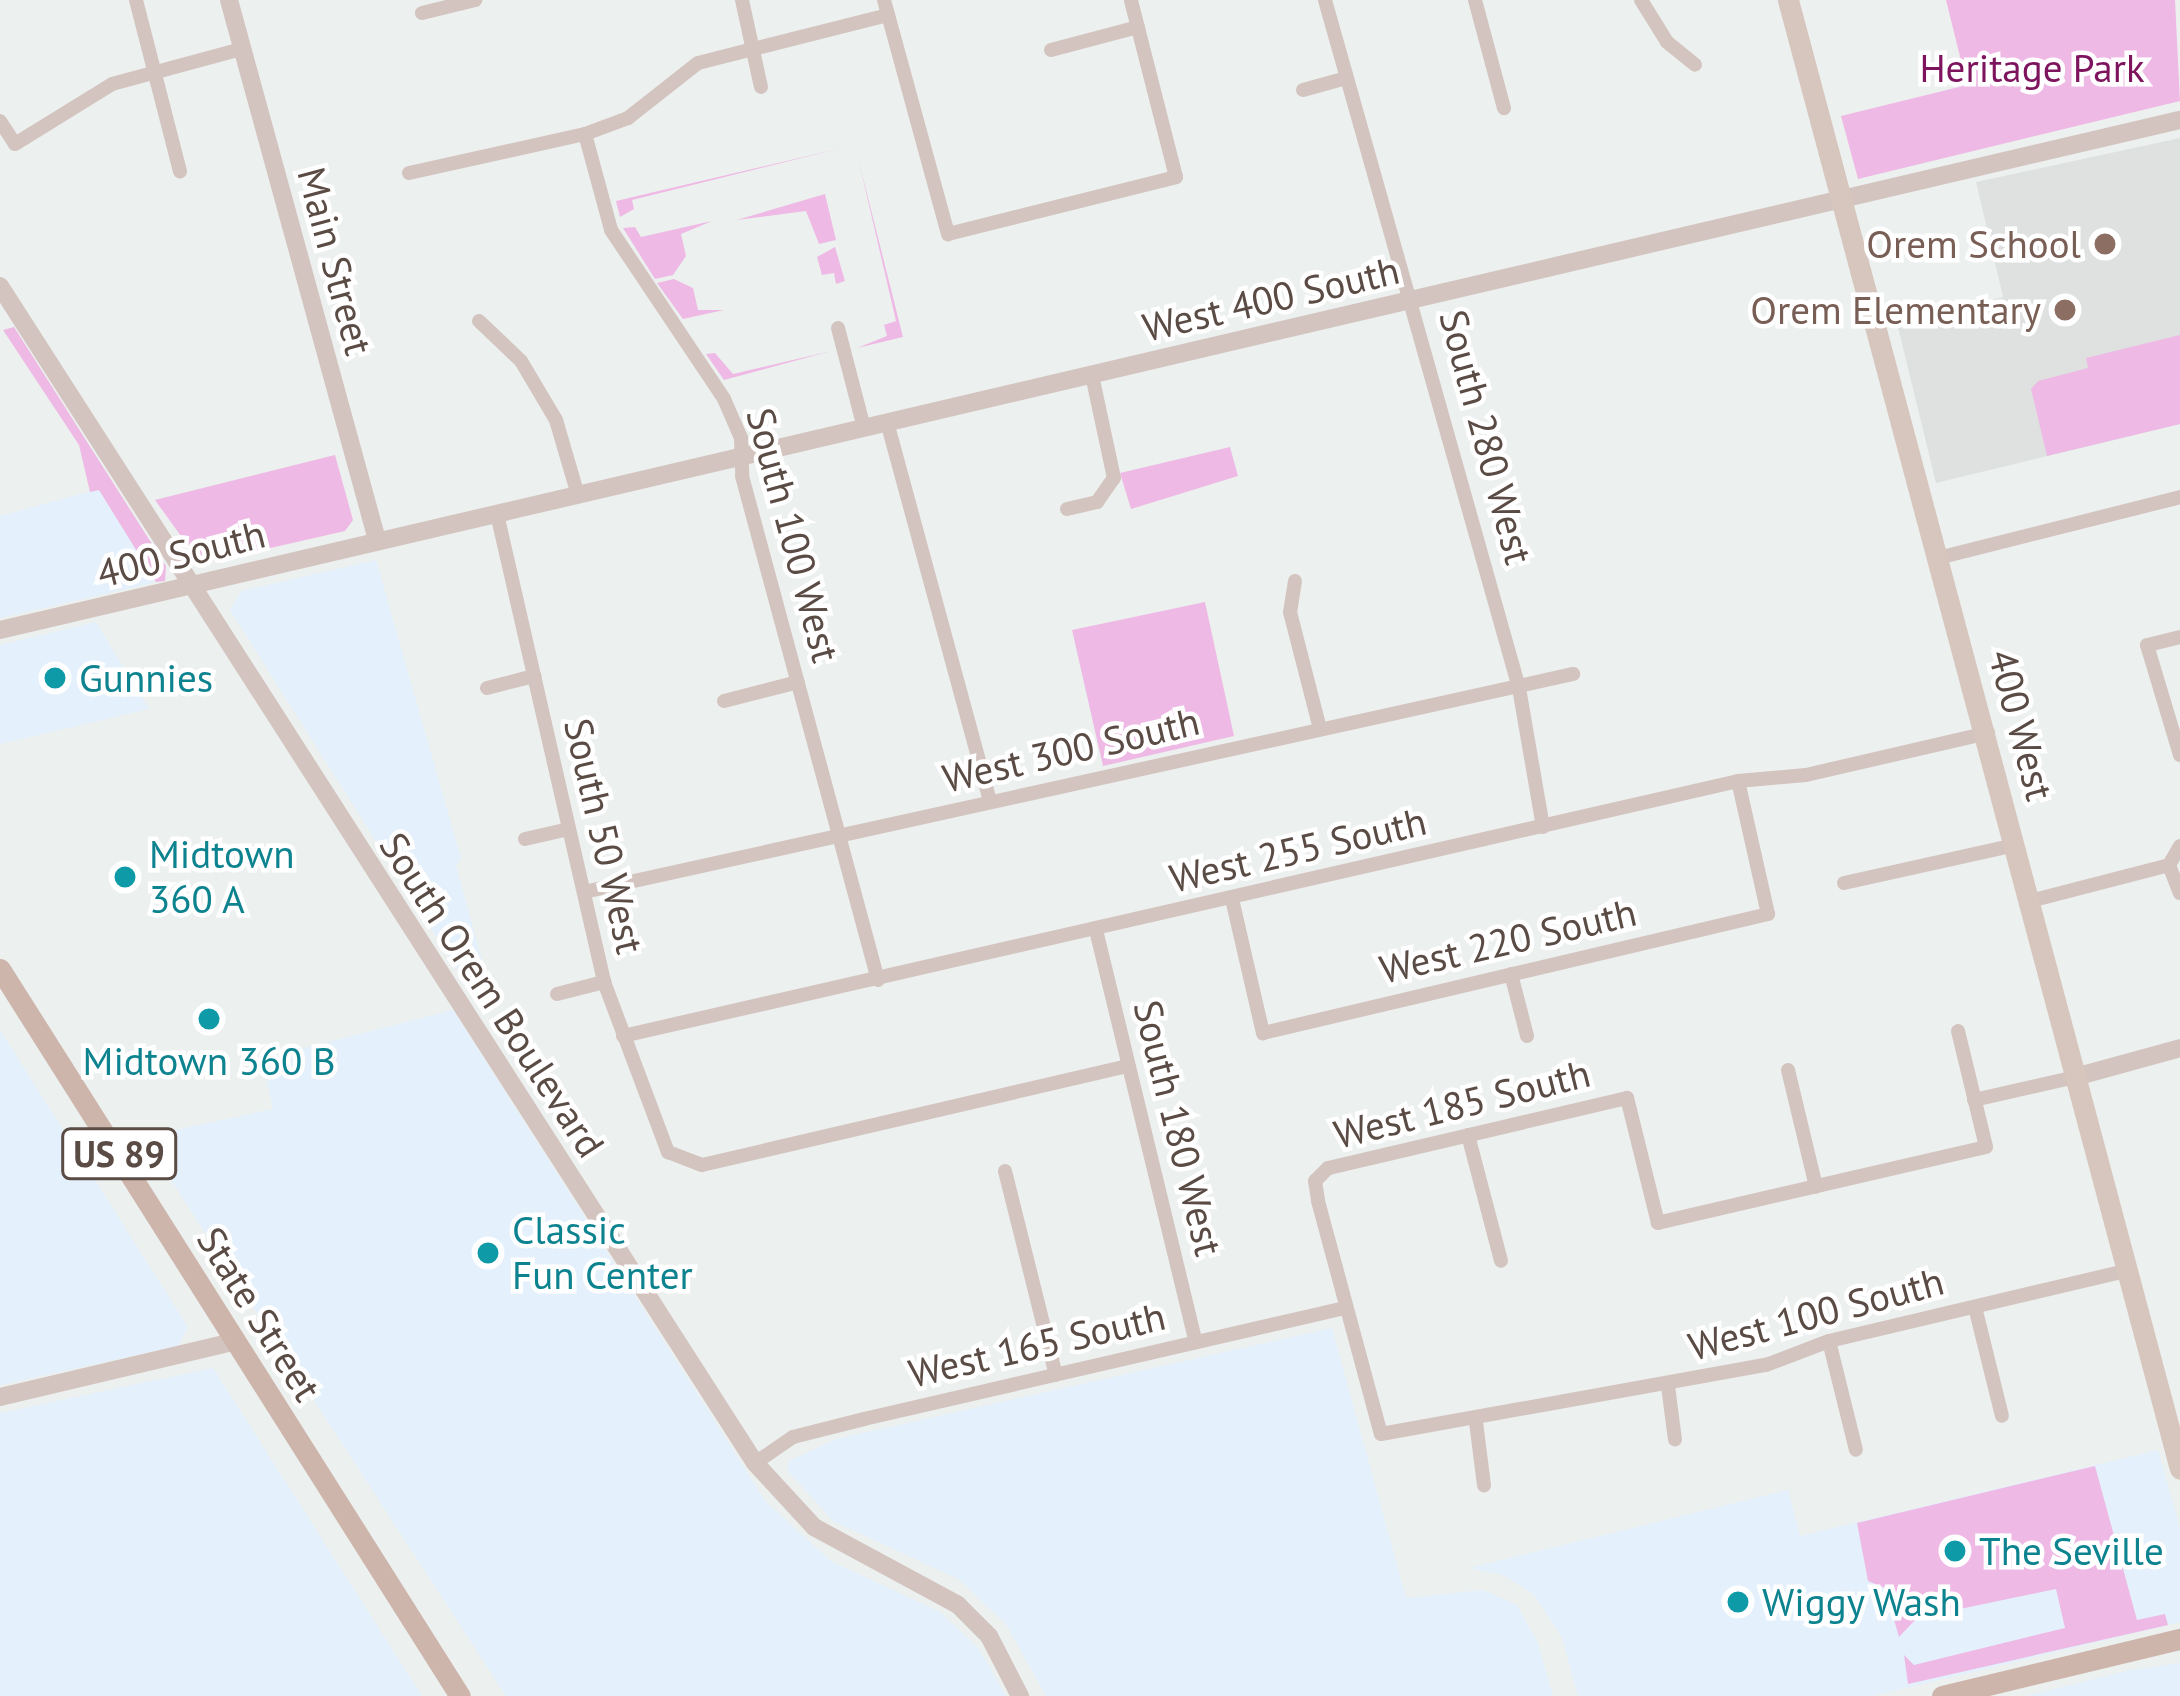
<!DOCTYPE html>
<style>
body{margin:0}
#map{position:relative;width:2180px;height:1696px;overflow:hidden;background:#ecf0ef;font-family:"PT Sans",sans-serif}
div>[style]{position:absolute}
.commercial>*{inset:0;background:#e4f0fc}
.education>*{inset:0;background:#dee1e0}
.green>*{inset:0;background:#efb9e5}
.minor>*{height:14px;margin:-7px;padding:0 7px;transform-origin:7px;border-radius:7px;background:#d3c4bf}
.tertiary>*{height:18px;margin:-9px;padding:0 9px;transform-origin:9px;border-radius:9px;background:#d3c4bf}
.secondary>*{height:21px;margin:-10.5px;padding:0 10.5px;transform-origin:10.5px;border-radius:10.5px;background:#d7c6be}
.primary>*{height:21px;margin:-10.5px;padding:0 10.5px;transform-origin:10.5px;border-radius:10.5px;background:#cdb5ab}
.dots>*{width:33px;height:33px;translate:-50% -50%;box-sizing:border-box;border:6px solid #fff;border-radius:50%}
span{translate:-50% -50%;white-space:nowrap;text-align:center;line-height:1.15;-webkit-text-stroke:9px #fff;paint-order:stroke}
.shield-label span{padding:3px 9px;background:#fff;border:3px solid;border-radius:9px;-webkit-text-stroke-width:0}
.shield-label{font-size:36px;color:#5a4b45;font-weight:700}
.park-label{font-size:39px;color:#7d145d}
.education-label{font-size:39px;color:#785e54}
.right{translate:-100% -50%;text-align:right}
.street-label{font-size:39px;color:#5a4b45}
.culture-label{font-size:39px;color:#0d838f}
.left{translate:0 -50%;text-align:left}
</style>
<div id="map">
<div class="commercial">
<div style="clip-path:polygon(99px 489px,156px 582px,0 618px,0 516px)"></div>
<div style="clip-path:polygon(376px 560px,461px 858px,456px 865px,487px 979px,470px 990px,230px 610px,241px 591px)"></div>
<div style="clip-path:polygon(96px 622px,149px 709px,0 744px,0 645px)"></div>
<div style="clip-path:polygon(453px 1010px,766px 1502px,831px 1561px,940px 1612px,979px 1649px,1006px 1696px,506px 1696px,143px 1137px,273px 1109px,262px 1059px)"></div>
<div style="clip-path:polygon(0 1030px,188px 1327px,178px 1346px,0 1385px)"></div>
<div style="clip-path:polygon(1332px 1328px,1406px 1598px,1483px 1590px,1517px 1605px,1538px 1643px,1553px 1696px,1046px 1696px,1006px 1624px,958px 1579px,833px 1521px,787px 1470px,789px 1461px,836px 1439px)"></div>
<div style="clip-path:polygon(213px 1368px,422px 1696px,0 1696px,0 1413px)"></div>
<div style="clip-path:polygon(2158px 1450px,2180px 1528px,2180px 1622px,1873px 1696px,1578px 1696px,1562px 1638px,1534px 1595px,1503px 1575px,1469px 1568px,1788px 1490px,1800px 1536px)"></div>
<div style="clip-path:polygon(2180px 1663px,2180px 1696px,2026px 1696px,2131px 1670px)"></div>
</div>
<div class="education">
<div style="clip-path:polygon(2180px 138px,2180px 424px,1936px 483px,1897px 323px,2003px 297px,1976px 182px)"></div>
</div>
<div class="green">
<div style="clip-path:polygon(1946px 0,2175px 0,2180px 101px,1858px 179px,1841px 116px,1967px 85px)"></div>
<div style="clip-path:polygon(842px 148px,632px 200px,634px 209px,620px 217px,616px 201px)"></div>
<div style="clip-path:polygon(859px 162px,903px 337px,857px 348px,887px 336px,884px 325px,896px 321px)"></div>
<div style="clip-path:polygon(825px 194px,836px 240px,819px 244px,806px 211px,737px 220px)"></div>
<div style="clip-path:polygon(712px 221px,681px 234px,686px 256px,673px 275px,655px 279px,623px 228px,635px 227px,641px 237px)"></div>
<div style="clip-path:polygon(835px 247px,845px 281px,836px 284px,834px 273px,822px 275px,817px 257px)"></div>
<div style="clip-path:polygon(674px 279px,693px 288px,698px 310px,724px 310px,683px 319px,657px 283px)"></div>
<div style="clip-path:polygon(14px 327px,166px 566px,165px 581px,156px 582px,99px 490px,90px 492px,79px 445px,3px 330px)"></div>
<div style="clip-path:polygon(2180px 335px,2180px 424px,2047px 456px,2031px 389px,2038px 381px,2088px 368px,2086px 358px)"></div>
<div style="clip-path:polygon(831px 351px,724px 380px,706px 354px,715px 353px,733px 374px)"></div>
<div style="clip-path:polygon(1230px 447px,1238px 476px,1131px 509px,1120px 473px)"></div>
<div style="clip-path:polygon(335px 455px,353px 520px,345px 531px,201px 564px,155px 500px)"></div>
<div style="clip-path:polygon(1205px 602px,1234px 736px,1103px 766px,1072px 630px)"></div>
<div style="clip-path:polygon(2095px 1466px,2137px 1620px,2165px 1614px,2168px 1625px,1908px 1684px,1904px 1655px,1914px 1665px,2065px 1628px,2056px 1589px,1917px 1618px,1899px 1637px,1885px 1588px,1868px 1581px,1857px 1523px)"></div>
</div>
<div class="minor">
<div style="left:136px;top:0;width:177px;rotate:75.6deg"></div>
<div style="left:742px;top:0;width:89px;rotate:77.7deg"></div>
<div style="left:884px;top:0;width:243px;rotate:74.7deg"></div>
<div style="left:948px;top:234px;width:235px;rotate:-14deg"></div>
<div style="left:1176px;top:177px;width:183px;rotate:-104.3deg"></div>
<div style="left:1325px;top:0;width:715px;rotate:74.25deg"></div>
<div style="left:1519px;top:688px;width:141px;rotate:80.2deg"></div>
<div style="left:1475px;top:0;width:112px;rotate:75deg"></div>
<div style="left:1641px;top:0;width:49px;rotate:58.2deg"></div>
<div style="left:1667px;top:42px;width:36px;rotate:39deg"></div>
<div style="left:422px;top:13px;width:55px;rotate:-13.8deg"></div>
<div style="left:1051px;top:50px;width:90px;rotate:-14.8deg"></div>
<div style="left:1303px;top:90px;width:45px;rotate:-15.6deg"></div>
<div style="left:0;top:121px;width:27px;rotate:57deg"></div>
<div style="left:15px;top:144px;width:114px;rotate:-31.7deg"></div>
<div style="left:112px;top:84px;width:135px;rotate:-15.1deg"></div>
<div style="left:585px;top:134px;width:99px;rotate:74.8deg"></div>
<div style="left:611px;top:230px;width:203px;rotate:56.2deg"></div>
<div style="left:724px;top:399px;width:43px;rotate:66.4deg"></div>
<div style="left:741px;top:438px;width:38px;rotate:88deg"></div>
<div style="left:742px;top:476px;width:522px;rotate:74.9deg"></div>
<div style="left:409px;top:173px;width:180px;rotate:-12.5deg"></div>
<div style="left:585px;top:134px;width:46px;rotate:-20.4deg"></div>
<div style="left:628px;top:118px;width:89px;rotate:-38.2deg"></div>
<div style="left:698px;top:63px;width:196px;rotate:-14.2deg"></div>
<div style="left:479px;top:321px;width:58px;rotate:43.6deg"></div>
<div style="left:521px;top:361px;width:69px;rotate:59.3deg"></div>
<div style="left:556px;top:420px;width:78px;rotate:73.7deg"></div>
<div style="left:838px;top:328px;width:103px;rotate:75.4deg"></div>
<div style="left:887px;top:422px;width:393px;rotate:74.8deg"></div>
<div style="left:1067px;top:509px;width:31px;rotate:-13deg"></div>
<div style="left:1097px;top:502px;width:29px;rotate:-55deg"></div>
<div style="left:1114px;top:478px;width:105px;rotate:-102.1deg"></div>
<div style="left:497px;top:514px;width:480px;rotate:77.1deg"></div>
<div style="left:604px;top:982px;width:182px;rotate:69.4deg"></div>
<div style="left:668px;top:1152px;width:36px;rotate:21deg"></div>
<div style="left:702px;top:1165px;width:437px;rotate:-13.1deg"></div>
<div style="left:1938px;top:558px;width:250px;rotate:-14.1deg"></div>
<div style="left:1295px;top:581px;width:31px;rotate:99deg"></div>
<div style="left:1290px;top:612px;width:121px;rotate:75.6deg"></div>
<div style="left:2180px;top:637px;width:34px;rotate:166deg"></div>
<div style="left:2147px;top:645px;width:115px;rotate:73.3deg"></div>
<div style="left:487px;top:688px;width:49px;rotate:-14.3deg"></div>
<div style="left:724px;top:701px;width:76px;rotate:-14.4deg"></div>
<div style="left:525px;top:839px;width:45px;rotate:-12.8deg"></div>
<div style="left:2169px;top:865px;width:30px;rotate:69deg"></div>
<div style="left:2169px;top:865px;width:22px;rotate:-60deg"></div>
<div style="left:1844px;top:883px;width:176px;rotate:-12.5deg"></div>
<div style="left:584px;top:892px;width:1013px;rotate:-12.43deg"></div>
<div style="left:1232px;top:899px;width:138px;rotate:77deg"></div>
<div style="left:1263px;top:1033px;width:519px;rotate:-13.26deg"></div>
<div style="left:1768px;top:914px;width:136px;rotate:-102.7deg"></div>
<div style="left:2030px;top:901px;width:144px;rotate:-14.5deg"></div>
<div style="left:1096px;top:930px;width:424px;rotate:76.4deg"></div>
<div style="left:1511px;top:974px;width:64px;rotate:75.5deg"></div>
<div style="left:557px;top:994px;width:49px;rotate:-14.3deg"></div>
<div style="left:1958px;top:1031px;width:119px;rotate:76.4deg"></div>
<div style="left:1986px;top:1147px;width:337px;rotate:167deg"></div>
<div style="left:1658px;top:1223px;width:129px;rotate:-103.9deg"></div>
<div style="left:1627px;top:1098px;width:307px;rotate:166.8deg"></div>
<div style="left:1328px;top:1168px;width:18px;rotate:135deg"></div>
<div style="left:1315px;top:1181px;width:20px;rotate:81deg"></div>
<div style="left:1318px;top:1201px;width:241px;rotate:74.9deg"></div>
<div style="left:1381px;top:1434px;width:391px;rotate:-10.2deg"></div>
<div style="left:1766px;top:1365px;width:67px;rotate:-20.9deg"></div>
<div style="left:1829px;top:1341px;width:305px;rotate:-13.3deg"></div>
<div style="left:623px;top:1036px;width:1144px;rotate:-12.88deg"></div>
<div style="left:1738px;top:781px;width:68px;rotate:-5deg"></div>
<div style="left:1806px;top:775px;width:187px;rotate:-13deg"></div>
<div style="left:1788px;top:1070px;width:120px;rotate:76.5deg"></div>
<div style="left:1974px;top:1100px;width:104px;rotate:-12.8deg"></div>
<div style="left:1468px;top:1135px;width:130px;rotate:75.3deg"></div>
<div style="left:1005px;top:1171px;width:210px;rotate:76deg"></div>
<div style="left:1975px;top:1307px;width:112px;rotate:76.1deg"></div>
<div style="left:1829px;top:1341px;width:112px;rotate:76.1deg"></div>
<div style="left:1668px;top:1386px;width:54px;rotate:82.6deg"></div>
<div style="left:1476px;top:1422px;width:64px;rotate:82.8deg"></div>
<div style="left:755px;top:1463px;width:46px;rotate:-34.4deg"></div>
<div style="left:793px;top:1437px;width:73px;rotate:-14.2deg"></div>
<div style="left:864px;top:1419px;width:490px;rotate:-13deg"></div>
</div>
<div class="tertiary">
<div style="left:229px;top:0;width:560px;rotate:74.67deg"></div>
<div style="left:0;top:286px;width:1398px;rotate:57.32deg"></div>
<div style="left:755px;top:1463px;width:87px;rotate:47.3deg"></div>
<div style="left:814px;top:1527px;width:164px;rotate:28.4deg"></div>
<div style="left:958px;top:1605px;width:44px;rotate:45deg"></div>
<div style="left:989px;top:1636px;width:68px;rotate:62.7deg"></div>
<div style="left:0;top:630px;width:2239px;rotate:-13.17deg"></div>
<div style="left:2075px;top:1077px;width:109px;rotate:-15.4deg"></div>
<div style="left:0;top:1397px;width:239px;rotate:-13.3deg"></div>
</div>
<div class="secondary">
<div style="left:1788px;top:0;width:1520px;rotate:75.06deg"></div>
</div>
<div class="primary">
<div style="left:0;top:969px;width:860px;rotate:57.68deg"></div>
<div style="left:1942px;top:1696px;width:245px;rotate:-13.5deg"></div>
</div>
<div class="dots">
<div style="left:2105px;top:244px;background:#8d6e63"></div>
<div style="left:2065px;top:310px;background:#8d6e63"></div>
<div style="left:55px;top:678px;background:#0f9aa8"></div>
<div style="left:125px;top:877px;background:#0f9aa8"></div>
<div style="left:209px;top:1019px;background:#0f9aa8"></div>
<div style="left:488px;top:1253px;background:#0f9aa8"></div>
<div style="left:1955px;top:1551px;background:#0f9aa8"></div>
<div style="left:1738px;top:1602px;background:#0f9aa8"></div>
</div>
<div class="shield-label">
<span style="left:119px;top:1154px">US 89</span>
</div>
<div class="park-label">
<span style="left:2032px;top:68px">Heritage Park</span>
</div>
<div class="education-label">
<span class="right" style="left:2081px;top:244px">Orem School</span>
<span class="right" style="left:2041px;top:310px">Orem Elementary</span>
</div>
<div class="street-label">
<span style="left:335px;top:261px;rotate:75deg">Main Street</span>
<span style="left:1271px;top:299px;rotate:-13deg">West 400 South</span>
<span style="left:1486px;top:437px;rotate:75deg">South 280 West</span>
<span style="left:793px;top:535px;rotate:75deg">South 100 West</span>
<span style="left:181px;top:554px;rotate:-14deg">400 South</span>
<span style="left:2021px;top:725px;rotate:75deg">400 West</span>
<span style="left:1071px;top:750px;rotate:-13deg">West 300 South</span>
<span style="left:604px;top:836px;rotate:77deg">South 50 West</span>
<span style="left:1298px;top:850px;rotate:-13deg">West 255 South</span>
<span style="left:1508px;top:941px;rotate:-13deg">West 220 South</span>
<span style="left:492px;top:995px;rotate:57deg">South Orem Boulevard</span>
<span style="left:1462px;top:1104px;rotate:-14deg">West 185 South</span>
<span style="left:1178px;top:1128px;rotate:76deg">South 180 West</span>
<span style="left:259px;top:1314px;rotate:58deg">State Street</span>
<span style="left:1816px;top:1314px;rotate:-15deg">West 100 South</span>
<span style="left:1037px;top:1345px;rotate:-13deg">West 165 South</span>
</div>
<div class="culture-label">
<span class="left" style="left:79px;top:678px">Gunnies</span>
<span class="left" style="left:149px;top:877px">Midtown<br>360 A</span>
<span style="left:209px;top:1061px">Midtown 360 B</span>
<span class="left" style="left:512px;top:1253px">Classic<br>Fun Center</span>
<span class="left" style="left:1979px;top:1551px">The Seville</span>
<span class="left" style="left:1762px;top:1602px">Wiggy Wash</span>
</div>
</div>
